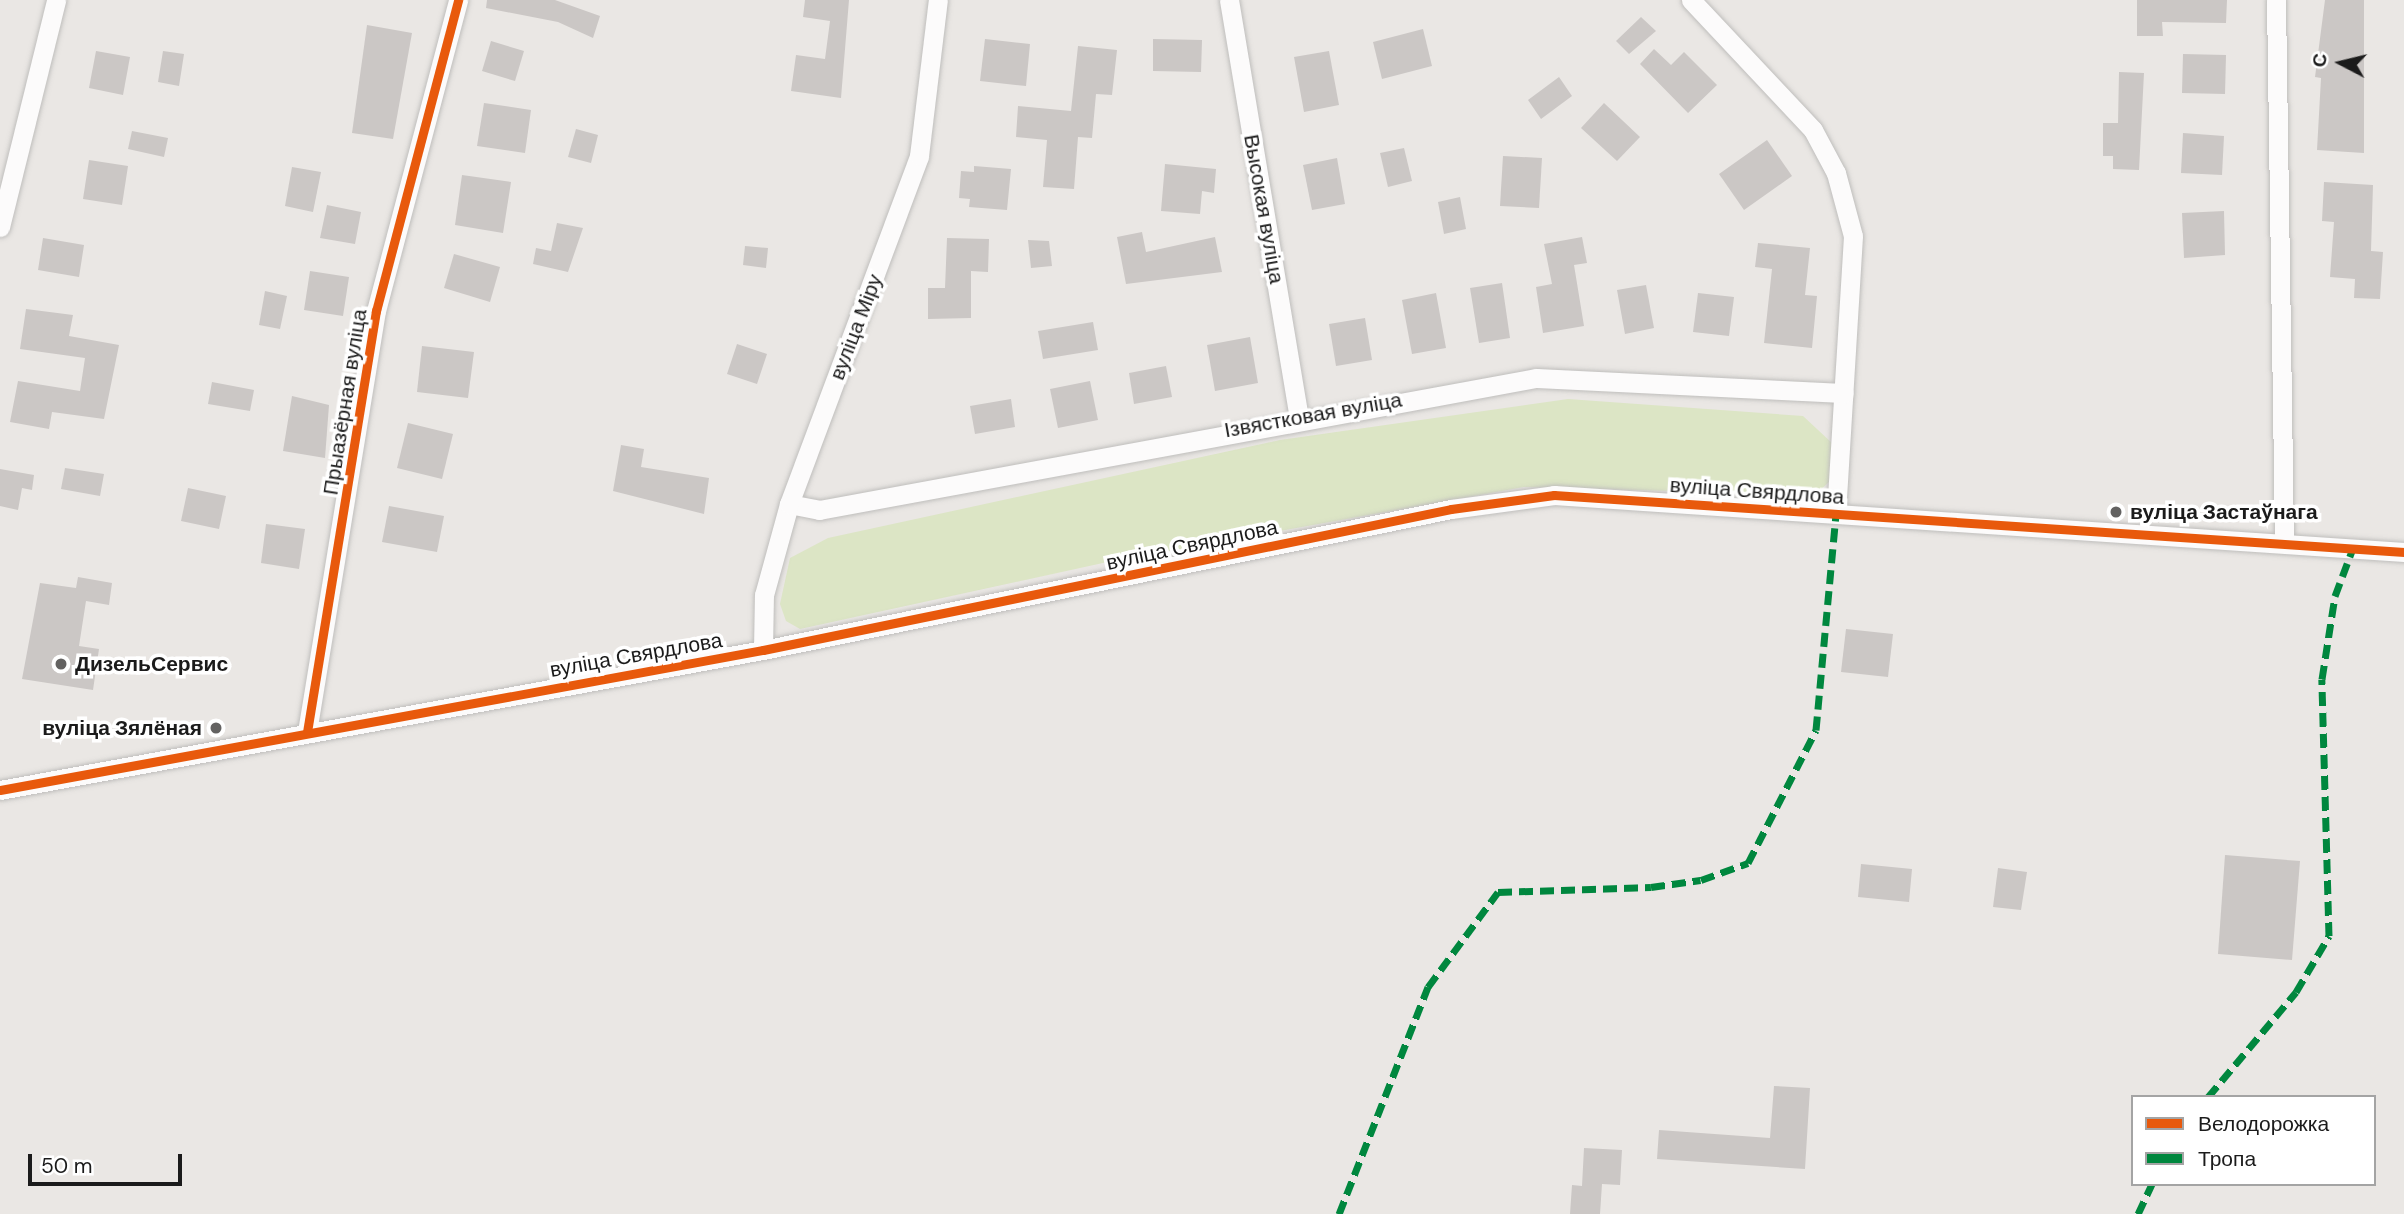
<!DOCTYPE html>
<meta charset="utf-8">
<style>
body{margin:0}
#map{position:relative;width:2404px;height:1214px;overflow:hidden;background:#eae7e4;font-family:"DM Sans",sans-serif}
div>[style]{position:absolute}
.grass>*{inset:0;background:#dce5c5}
.building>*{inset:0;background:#cbc7c5}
.roads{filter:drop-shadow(0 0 2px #bfbebc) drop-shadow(0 0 2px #bfbebc)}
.minor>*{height:19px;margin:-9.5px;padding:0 9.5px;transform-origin:9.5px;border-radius:9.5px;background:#fcfbfb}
.quiet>*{height:7px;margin-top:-3.5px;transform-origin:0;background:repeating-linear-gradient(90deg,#00873e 0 14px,transparent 0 21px)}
.cycleway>*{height:9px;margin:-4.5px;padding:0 4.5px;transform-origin:4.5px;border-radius:4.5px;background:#e8590c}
.dots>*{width:19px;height:19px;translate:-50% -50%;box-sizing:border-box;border:4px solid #fff;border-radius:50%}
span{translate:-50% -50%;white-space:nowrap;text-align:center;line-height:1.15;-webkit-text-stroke:7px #fff;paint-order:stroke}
.street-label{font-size:21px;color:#1b1b1b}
.poi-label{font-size:21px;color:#1b1b1b;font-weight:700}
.left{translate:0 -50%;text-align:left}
.right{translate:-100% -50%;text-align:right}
.legend{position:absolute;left:2131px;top:1095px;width:245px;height:91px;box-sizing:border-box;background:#fff;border:2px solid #a4a4a4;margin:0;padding:9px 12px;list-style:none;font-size:21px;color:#1b1b1b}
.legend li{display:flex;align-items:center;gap:14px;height:35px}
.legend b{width:35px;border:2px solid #a4a4a4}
.north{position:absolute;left:2306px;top:28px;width:70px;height:70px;-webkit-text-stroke:5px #fff;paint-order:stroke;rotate:277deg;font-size:19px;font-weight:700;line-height:28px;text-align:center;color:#1b1b1b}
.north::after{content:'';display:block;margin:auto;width:24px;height:32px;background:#1b1b1b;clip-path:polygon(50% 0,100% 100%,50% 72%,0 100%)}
.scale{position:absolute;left:28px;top:1154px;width:154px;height:32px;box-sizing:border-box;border:4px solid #1b1b1b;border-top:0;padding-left:9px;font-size:21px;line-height:24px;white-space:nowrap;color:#1b1b1b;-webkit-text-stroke:5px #fff;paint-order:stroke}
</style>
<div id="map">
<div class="grass">
<div style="clip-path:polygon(1568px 399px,1803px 416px,1832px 443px,1830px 481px,1815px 495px,1524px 487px,1103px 563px,800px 629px,786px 621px,780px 604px,790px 558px,828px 538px,1280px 440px)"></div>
</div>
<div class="building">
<div style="clip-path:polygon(487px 0,555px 0,600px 16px,593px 38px,558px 22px,486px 8px)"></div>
<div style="clip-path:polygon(805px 0,849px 0,841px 98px,791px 91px,796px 55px,825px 59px,830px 21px,803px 17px)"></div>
<div style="clip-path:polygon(2137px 0,2227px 0,2226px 23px,2162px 22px,2163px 36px,2137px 36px)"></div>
<div style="clip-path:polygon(2325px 0,2364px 0,2364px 153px,2317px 150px,2321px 78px,2315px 77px)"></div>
<div style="clip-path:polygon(1641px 17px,1656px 31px,1629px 54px,1616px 41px)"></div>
<div style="clip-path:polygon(367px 25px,412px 33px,393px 139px,352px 133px)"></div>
<div style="clip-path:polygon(1423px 29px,1432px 66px,1382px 79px,1373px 42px)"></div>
<div style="clip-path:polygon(985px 39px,1030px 44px,1026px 86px,980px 81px)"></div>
<div style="clip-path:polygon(1153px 39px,1202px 40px,1201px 72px,1153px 71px)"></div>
<div style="clip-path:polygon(491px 41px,524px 51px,515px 81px,482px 71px)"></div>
<div style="clip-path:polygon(1078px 46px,1117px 50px,1112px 95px,1096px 94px,1092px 138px,1078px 137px,1074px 189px,1043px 187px,1047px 140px,1016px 137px,1018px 106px,1071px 111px)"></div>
<div style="clip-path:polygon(1654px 49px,1671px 65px,1684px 52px,1717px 85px,1688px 113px,1640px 64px)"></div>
<div style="clip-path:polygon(96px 51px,130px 57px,123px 95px,89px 88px)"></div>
<div style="clip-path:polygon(163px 51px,184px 54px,179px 86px,158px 82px)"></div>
<div style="clip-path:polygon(1329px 51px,1339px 105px,1304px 112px,1294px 57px)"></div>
<div style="clip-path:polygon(2183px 54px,2226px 55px,2225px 94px,2182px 93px)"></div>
<div style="clip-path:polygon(2119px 72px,2144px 73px,2139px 170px,2113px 169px,2113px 156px,2103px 156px,2103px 123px,2118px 123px)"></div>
<div style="clip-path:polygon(1559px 77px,1572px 96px,1541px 119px,1528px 100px)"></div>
<div style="clip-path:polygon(484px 103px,531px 110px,525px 153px,477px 146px)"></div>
<div style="clip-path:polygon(1604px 103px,1640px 137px,1617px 161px,1581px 128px)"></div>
<div style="clip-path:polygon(576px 129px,598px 135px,591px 163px,568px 157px)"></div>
<div style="clip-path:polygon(132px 131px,168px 138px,164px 157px,128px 149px)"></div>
<div style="clip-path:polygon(2183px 133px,2224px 136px,2222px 175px,2181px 173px)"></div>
<div style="clip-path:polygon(1767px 140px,1792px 176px,1744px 210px,1719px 174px)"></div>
<div style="clip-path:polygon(1404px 148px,1412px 181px,1388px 187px,1380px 153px)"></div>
<div style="clip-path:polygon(1503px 156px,1542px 158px,1539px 208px,1500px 206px)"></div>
<div style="clip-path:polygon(1337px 158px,1345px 204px,1312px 210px,1303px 165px)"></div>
<div style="clip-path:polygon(89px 160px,128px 166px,122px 205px,83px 199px)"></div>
<div style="clip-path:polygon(1165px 164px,1216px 169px,1214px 193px,1202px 191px,1200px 214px,1161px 211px)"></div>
<div style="clip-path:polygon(974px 166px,1011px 169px,1007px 210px,969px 207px,970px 199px,959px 198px,961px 171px,974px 172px)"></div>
<div style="clip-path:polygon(292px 167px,321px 172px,313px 212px,285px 206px)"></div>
<div style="clip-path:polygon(462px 175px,511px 182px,503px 233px,455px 225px)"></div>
<div style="clip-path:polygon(2324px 182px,2373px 185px,2371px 251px,2383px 252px,2380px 299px,2354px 298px,2355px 279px,2330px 277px,2334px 222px,2322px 221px)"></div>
<div style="clip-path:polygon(1460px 197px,1466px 229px,1444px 234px,1438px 202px)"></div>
<div style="clip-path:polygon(327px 205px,361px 212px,355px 244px,320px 238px)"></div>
<div style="clip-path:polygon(2224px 211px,2225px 255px,2184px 258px,2182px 213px)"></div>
<div style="clip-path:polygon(557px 223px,583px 228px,568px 272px,533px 264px,536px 248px,551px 251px)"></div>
<div style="clip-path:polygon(1142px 232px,1146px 252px,1215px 237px,1222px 272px,1126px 284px,1117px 237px)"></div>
<div style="clip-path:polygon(1582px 237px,1587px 263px,1574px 265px,1584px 326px,1543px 333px,1536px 287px,1552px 284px,1544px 244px)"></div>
<div style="clip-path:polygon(43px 238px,84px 245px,79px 277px,38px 270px)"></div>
<div style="clip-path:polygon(947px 238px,989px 239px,988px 272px,971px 271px,971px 318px,928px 319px,928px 288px,945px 288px)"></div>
<div style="clip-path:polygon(1028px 240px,1049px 241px,1052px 266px,1031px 268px)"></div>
<div style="clip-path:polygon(1758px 243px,1810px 248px,1805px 295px,1817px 296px,1812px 348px,1764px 343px,1772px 269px,1755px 267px)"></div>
<div style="clip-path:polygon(745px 246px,768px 248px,766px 268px,743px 265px)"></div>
<div style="clip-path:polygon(454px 254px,500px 267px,490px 302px,444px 288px)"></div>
<div style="clip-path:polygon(310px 271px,349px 277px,343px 316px,304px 310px)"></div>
<div style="clip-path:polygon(1502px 283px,1510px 338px,1479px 343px,1470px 288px)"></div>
<div style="clip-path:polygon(1646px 285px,1654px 328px,1625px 334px,1617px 290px)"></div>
<div style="clip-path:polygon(265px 291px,287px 296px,280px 329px,259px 325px)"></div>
<div style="clip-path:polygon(1436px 293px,1446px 348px,1412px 354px,1402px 300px)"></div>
<div style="clip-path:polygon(1698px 293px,1734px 297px,1729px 336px,1693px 332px)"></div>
<div style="clip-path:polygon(26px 309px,73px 315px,69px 336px,119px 345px,104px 419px,52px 412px,49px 429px,10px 422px,18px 381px,80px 391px,85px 358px,20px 349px)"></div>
<div style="clip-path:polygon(1365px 318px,1372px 360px,1336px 366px,1329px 324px)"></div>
<div style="clip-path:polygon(1093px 322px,1098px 350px,1043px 359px,1038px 331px)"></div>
<div style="clip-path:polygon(1250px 337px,1258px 383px,1215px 391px,1207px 345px)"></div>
<div style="clip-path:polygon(737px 344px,767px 354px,757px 384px,727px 374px)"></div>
<div style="clip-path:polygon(422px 346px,474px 352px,468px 398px,417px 392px)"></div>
<div style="clip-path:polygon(1166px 366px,1172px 397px,1134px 404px,1129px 373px)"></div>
<div style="clip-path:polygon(1090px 381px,1098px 420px,1058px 428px,1050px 389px)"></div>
<div style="clip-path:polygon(212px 382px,254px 390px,250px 411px,208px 404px)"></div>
<div style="clip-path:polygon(292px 396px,329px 405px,325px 458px,283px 451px)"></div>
<div style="clip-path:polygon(1011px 399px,1015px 427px,975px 434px,970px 406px)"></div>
<div style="clip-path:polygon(408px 423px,453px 434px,442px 479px,397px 468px)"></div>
<div style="clip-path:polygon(621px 445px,644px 449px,641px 467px,709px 478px,704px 514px,613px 491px)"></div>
<div style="clip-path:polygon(65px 468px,104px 474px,100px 496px,61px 489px)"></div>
<div style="clip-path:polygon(0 469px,34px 475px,32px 490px,22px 488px,18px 510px,0 506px)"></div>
<div style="clip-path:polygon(188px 488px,226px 496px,219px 529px,181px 521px)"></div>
<div style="clip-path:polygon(389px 506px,444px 516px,437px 552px,382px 542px)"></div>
<div style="clip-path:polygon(266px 524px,305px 529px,299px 569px,261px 563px)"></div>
<div style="clip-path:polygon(78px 577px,112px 583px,109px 605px,86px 601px,79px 646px,99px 649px,93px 690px,22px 679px,40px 583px,76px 588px)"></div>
<div style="clip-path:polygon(1846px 629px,1893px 634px,1888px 677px,1841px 672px)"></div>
<div style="clip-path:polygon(2225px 855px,2300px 861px,2292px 960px,2218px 954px)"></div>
<div style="clip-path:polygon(1861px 864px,1912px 869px,1909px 902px,1858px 897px)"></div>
<div style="clip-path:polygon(1998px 868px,2027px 872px,2021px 910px,1993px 907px)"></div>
<div style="clip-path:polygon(1774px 1086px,1810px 1088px,1805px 1169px,1657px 1159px,1659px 1130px,1770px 1138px)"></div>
<div style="clip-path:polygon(1584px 1148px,1622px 1150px,1620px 1185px,1602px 1184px,1600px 1214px,1570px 1214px,1572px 1185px,1582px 1186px)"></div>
</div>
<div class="roads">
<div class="minor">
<div style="left:1229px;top:0;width:423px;rotate:80.5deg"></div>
<div style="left:1691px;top:0;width:178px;rotate:46.8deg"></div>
<div style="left:1813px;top:130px;width:49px;rotate:61.9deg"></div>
<div style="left:1836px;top:173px;width:65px;rotate:74.9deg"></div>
<div style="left:1853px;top:236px;width:278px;rotate:93.5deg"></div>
<div style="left:2276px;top:0;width:542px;rotate:89.15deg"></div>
<div style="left:0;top:227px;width:234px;rotate:-76.1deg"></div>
<div style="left:789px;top:504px;width:31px;rotate:11deg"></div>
<div style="left:819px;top:510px;width:729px;rotate:-10.43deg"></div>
<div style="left:1536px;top:378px;width:308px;rotate:2.8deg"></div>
<div style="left:763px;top:650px;width:55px;rotate:-89deg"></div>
<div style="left:764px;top:595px;width:94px;rotate:-74.6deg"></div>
<div style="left:789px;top:504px;width:371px;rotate:-69.5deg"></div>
<div style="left:919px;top:156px;width:157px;rotate:-83.1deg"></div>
<div style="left:307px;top:732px;width:427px;rotate:-80.7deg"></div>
<div style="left:376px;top:311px;width:322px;rotate:-75.2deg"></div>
<div style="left:0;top:790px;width:776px;rotate:-10.4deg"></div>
<div style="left:763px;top:650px;width:702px;rotate:-11.58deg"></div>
<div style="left:1451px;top:509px;width:104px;rotate:-7.7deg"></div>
<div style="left:1554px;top:495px;width:852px;rotate:3.84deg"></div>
</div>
</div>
<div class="quiet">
<div style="left:2208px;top:1097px;width:137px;rotate:-50deg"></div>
<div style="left:2296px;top:992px;width:65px;rotate:-59.5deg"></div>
<div style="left:2329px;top:936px;width:257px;rotate:-91.6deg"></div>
<div style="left:2322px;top:679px;width:84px;rotate:-81.1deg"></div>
<div style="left:2335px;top:596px;width:51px;rotate:-69.4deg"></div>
<div style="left:1339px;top:1214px;width:244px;rotate:-68.6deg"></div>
<div style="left:1428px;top:987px;width:118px;rotate:-53.6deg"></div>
<div style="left:1498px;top:892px;width:153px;rotate:-1.9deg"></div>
<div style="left:1651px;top:887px;width:50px;rotate:-8deg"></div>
<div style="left:1701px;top:880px;width:50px;rotate:-19.9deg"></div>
<div style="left:1748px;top:863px;width:149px;rotate:-62.9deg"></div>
<div style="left:1816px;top:730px;width:218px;rotate:-84.7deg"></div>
<div style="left:2138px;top:1214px;width:33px;rotate:-65deg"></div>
</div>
<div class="cycleway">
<div style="left:307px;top:732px;width:427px;rotate:-80.7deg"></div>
<div style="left:376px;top:311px;width:322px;rotate:-75.2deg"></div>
<div style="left:0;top:790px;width:776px;rotate:-10.4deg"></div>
<div style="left:763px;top:650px;width:702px;rotate:-11.58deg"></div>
<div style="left:1451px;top:509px;width:104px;rotate:-7.7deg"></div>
<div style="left:1554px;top:495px;width:852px;rotate:3.84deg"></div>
</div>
<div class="dots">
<div style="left:2116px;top:512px;background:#636261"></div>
<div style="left:61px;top:664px;background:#636261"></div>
<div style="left:216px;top:728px;background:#636261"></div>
</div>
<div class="street-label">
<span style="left:1264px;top:209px;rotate:80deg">Высокая вуліца</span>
<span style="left:856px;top:327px;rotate:-69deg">вуліца Міру</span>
<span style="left:345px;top:402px;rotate:-81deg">Прыазёрная вуліца</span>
<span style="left:1313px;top:415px;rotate:-10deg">Ізвястковая вуліца</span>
<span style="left:1757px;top:491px;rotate:4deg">вуліца Свярдлова</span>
<span style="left:1192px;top:545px;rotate:-12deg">вуліца Свярдлова</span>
<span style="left:636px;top:655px;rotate:-10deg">вуліца Свярдлова</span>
</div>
<div class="poi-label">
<span class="left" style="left:2130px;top:512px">вуліца Застаўнага</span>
<span class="left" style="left:75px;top:664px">ДизельСервис</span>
<span class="right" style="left:202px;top:728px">вуліца Зялёная</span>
</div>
<ul class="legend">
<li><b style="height:9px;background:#e8590c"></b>Велодорожка</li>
<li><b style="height:9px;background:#00873e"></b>Тропа</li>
</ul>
<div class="north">С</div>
<div class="scale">50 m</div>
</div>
